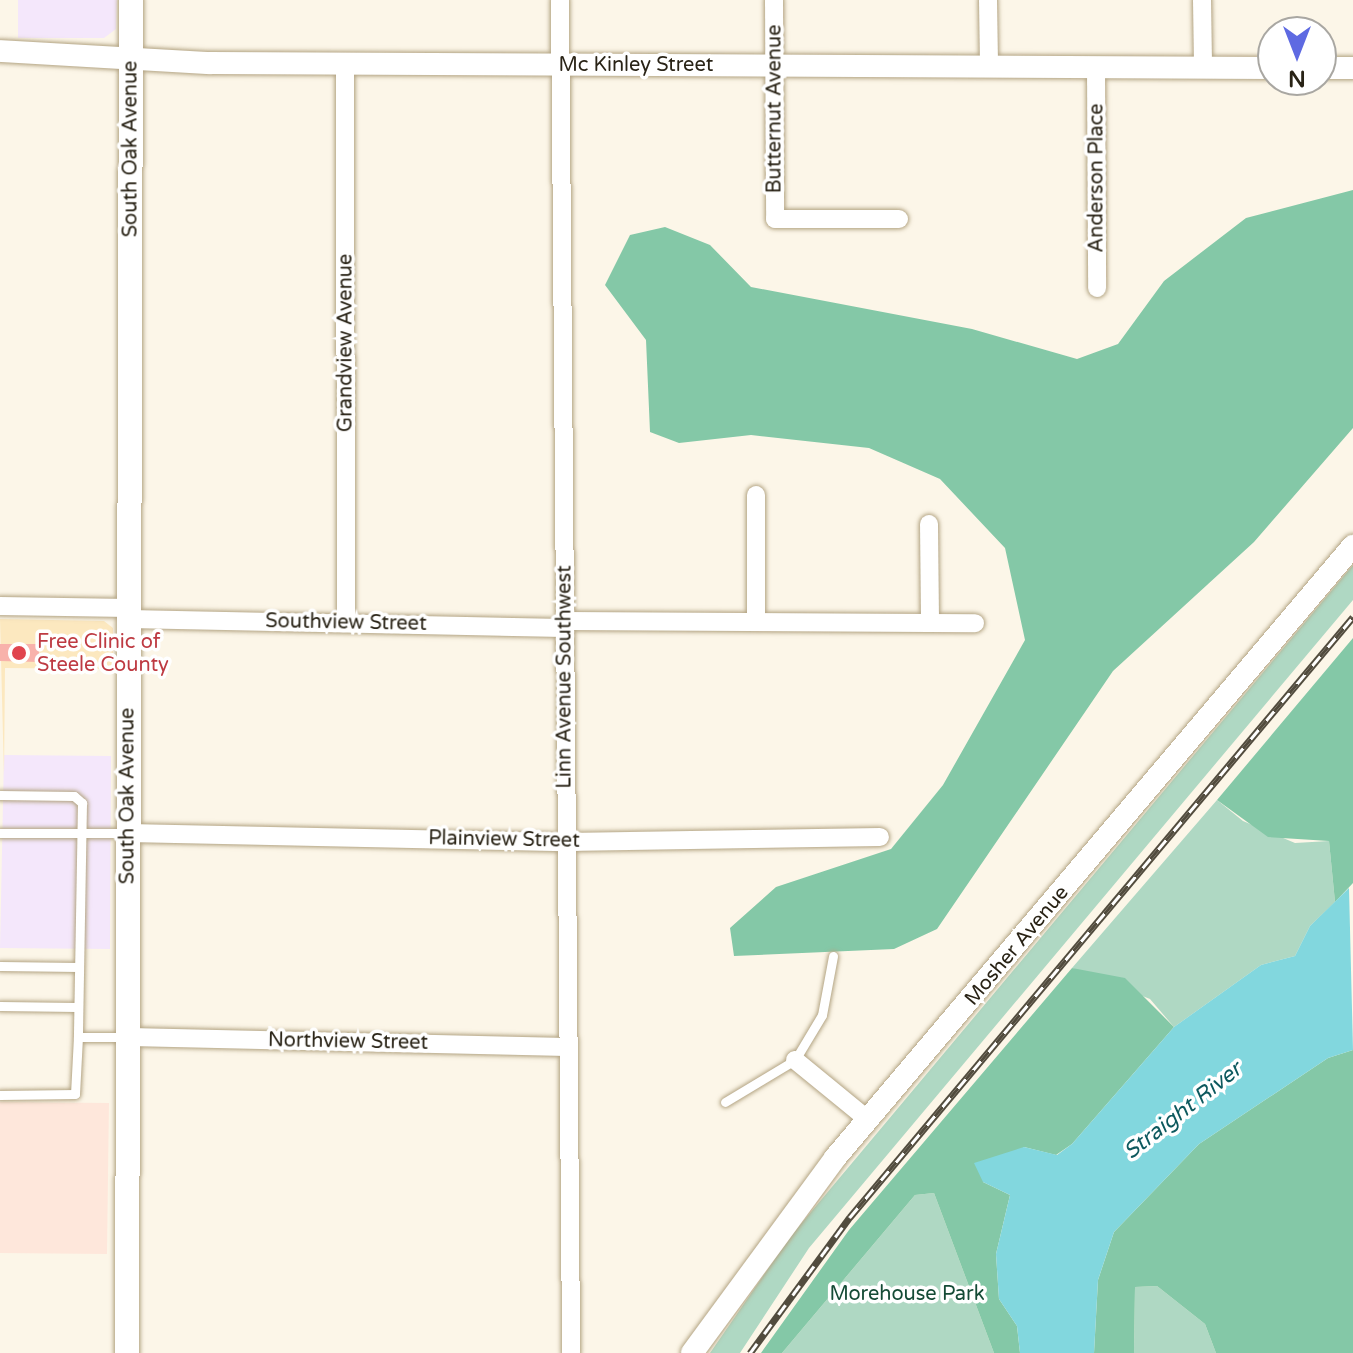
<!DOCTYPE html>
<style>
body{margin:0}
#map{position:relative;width:1353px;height:1353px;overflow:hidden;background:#fcf6e8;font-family:"Varela Round",sans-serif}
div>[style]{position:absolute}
.commercial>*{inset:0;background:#f4e7fb}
.built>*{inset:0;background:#fce8bf}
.education>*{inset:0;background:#fee7db}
.green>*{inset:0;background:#afd8c3}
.forest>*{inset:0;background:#84c8a7}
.water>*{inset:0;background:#82d7de}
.building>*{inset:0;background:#f8b2ab}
.roads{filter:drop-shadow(0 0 2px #b3a483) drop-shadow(0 0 2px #b3a483)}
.service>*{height:9px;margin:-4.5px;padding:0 4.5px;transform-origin:4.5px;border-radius:4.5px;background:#fff}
.minor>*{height:18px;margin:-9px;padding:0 9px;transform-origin:9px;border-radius:9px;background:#fff}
.tertiary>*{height:22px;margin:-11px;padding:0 11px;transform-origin:11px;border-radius:11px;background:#fff}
.secondary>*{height:24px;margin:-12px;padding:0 12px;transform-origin:12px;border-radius:12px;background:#fff}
.rail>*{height:7px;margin-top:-3.5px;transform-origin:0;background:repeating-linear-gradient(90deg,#fff 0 12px,#524c3e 0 24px);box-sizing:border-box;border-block:2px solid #524c3e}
.dots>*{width:22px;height:22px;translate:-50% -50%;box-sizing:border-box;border:4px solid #fff;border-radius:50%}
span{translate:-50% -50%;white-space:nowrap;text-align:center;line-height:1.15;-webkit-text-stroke:7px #fff;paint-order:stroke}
.street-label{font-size:20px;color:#292316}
.health-label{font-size:20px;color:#be3a42}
.left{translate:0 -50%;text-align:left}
.park-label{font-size:20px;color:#154b36}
.water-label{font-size:22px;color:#0d595e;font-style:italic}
.north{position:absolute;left:1257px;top:16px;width:80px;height:80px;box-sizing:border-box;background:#fff;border:2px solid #a9a7a2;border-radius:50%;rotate:180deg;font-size:22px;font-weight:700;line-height:32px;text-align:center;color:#292316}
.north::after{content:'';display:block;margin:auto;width:28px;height:36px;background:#5e6ae2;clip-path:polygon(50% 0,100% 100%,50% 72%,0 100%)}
</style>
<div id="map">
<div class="commercial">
<div style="clip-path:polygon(18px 0,117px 0,116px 29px,104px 38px,18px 38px)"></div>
<div style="clip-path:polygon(4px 755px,111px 756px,110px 949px,0 948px)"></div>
</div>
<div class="built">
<div style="clip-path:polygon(0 619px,104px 621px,113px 628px,113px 669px,5px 668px,4px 776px)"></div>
</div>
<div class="education">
<div style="clip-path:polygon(0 1102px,109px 1103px,107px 1254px,0 1253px)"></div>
</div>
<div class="green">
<div style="clip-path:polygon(1353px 565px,1353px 600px,809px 1248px,740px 1353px,710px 1353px,790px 1237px)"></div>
<div style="clip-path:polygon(1217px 800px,1243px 821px,1295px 843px,1329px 841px,1335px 902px,1310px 926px,1295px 956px,1261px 965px,1174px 1027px,1150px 999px,1072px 968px)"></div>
<div style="clip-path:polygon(934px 1193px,994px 1353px,782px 1353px,915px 1195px)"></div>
<div style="clip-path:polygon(1157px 1286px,1205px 1324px,1216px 1353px,1134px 1353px,1135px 1287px)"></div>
</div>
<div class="forest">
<div style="clip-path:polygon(1353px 190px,1353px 428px,1254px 542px,1113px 671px,937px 929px,894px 949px,734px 956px,730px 928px,776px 887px,891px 849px,943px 785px,1025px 640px,1005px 548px,940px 479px,869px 448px,751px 435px,679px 443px,650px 432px,646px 340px,605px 285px,630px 235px,665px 227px,710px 245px,751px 287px,972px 329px,1077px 359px,1118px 344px,1164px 281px,1246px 218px)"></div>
<div style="clip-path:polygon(1353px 638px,1353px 883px,1335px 902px,1329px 841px,1268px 837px,1217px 800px)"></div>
<div style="clip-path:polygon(1072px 968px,1125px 978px,1174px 1027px,1072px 1144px,1056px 1155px,1024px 1147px,983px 1182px,1010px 1195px,996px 1254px,999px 1299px,1017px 1326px,1020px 1353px,994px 1353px,934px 1193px,915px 1195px,782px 1353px,761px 1353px,849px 1230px)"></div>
<div style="clip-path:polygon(1353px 1050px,1353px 1353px,1216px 1353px,1205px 1324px,1157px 1286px,1135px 1287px,1134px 1353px,1094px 1353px,1098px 1280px,1114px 1232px,1199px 1144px,1328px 1058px)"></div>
</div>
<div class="water">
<div style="clip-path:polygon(1349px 888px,1353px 1050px,1328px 1058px,1199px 1144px,1114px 1232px,1098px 1280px,1094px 1353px,1020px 1353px,1017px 1326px,999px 1299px,996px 1254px,1010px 1195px,983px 1182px,974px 1163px,1024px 1147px,1057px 1155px,1072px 1144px,1174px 1027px,1261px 965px,1295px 956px,1310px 926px)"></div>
</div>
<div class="building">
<div style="clip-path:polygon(0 644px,39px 644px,39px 662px,0 661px)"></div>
</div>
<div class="roads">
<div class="service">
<div style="left:0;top:795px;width:74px;rotate:0.8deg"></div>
<div style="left:74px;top:796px;width:11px;rotate:41deg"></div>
<div style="left:82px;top:803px;width:234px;rotate:91deg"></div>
<div style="left:0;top:833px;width:128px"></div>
<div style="left:0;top:966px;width:78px;rotate:0.7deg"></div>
<div style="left:0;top:1006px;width:76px;rotate:0.8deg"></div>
<div style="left:0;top:1095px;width:75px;rotate:-0.8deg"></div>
<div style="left:75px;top:1094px;width:57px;rotate:-87deg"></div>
<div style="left:78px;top:1037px;width:47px"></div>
<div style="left:725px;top:1102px;width:82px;rotate:-31deg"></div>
<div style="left:795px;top:1060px;width:52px;rotate:-59deg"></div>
<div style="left:822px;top:1015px;width:60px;rotate:-79.4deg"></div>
</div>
<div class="minor">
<div style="left:560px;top:0;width:1353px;rotate:89.53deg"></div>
<div style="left:774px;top:0;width:219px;rotate:89.7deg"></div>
<div style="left:775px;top:219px;width:124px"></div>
<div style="left:988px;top:0;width:66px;rotate:89.1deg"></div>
<div style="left:1202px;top:0;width:67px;rotate:89.1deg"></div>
<div style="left:345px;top:63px;width:560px;rotate:89.9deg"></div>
<div style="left:1096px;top:67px;width:221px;rotate:89.7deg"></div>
<div style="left:756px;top:495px;width:126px;rotate:90deg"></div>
<div style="left:929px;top:524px;width:97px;rotate:89.4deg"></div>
<div style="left:0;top:606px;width:129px;rotate:0.9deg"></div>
<div style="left:129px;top:619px;width:435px;rotate:1.2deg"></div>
<div style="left:564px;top:621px;width:411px;rotate:0.3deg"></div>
<div style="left:128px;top:833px;width:438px;rotate:1.2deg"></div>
<div style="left:566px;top:842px;width:314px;rotate:-0.9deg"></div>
<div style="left:128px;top:1037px;width:440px;rotate:1.3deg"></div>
<div style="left:795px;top:1060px;width:93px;rotate:39.3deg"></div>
</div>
<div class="tertiary">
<div style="left:0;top:51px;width:209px;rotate:3.3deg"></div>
<div style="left:209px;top:63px;width:1064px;rotate:0.27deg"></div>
<div style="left:1321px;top:68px;width:32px"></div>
<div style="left:692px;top:1353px;width:242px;rotate:-53.7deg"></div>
<div style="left:835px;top:1158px;width:802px;rotate:-49.76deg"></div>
</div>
<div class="secondary">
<div style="left:127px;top:1353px;width:1353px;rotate:-89.83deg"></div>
</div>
</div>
<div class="rail">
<div style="left:750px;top:1353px;width:169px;rotate:-53.7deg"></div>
<div style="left:850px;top:1217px;width:783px;rotate:-50.03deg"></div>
</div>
<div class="dots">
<div style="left:19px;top:653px;background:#e0444e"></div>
</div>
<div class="street-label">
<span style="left:636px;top:65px">Mc Kinley Street</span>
<span style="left:775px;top:109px;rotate:-90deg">Butternut Avenue</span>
<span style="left:131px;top:149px;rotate:-90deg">South Oak Avenue</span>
<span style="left:1097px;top:178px;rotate:-90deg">Anderson Place</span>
<span style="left:346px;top:343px;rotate:-90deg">Grandview Avenue</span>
<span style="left:346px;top:623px;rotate:1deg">Southview Street</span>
<span style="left:565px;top:677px;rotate:-90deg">Linn Avenue Southwest</span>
<span style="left:128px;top:796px;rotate:-90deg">South Oak Avenue</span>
<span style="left:504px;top:840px;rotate:1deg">Plainview Street</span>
<span style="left:1017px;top:946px;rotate:-50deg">Mosher Avenue</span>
<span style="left:348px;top:1042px;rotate:1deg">Northview Street</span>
</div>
<div class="health-label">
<span class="left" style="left:37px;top:654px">Free Clinic of<br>Steele County</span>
</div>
<div class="park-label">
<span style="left:907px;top:1294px">Morehouse Park</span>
</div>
<div class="water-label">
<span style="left:1183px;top:1111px;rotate:-38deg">Straight River</span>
</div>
<div class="north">N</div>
</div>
